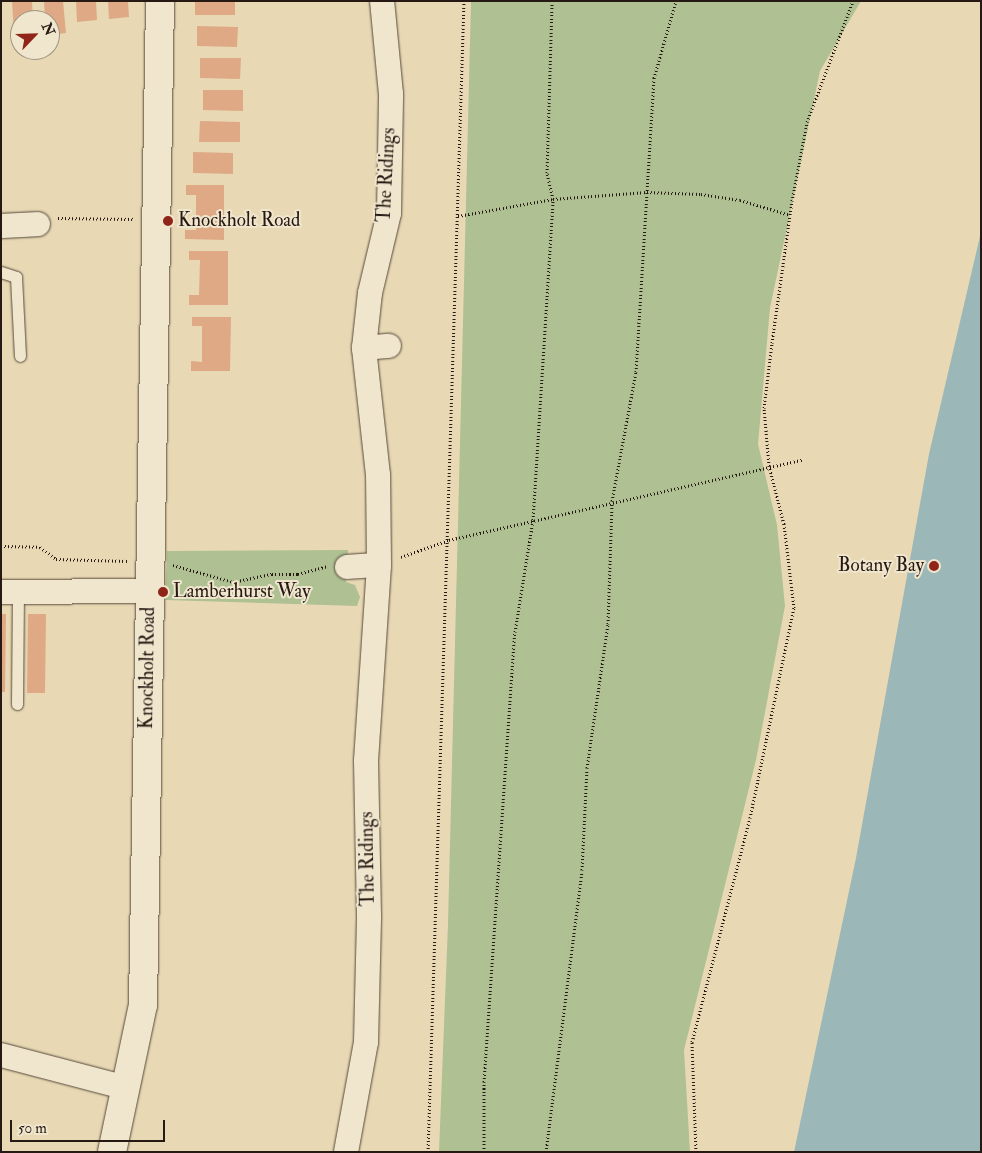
<!DOCTYPE html>
<style>
body{margin:0}
#map{position:relative;width:982px;height:1153px;overflow:hidden;background:#e8d9b4;font-family:"IM FELL Double Pica",serif}
div>[style]{position:absolute}
.green>*{inset:0;background:#afc092}
.water>*{inset:0;background:#9cb7b8}
.building>*{inset:0;background:#dfa986}
.path>*{height:3px;margin-top:-1.5px;transform-origin:0;background:repeating-linear-gradient(90deg,#261913 0 1px,transparent 0 3.5px)}
.roads{filter:drop-shadow(0 0 1px #56493b) drop-shadow(0 0 1px #56493b)}
.service>*{height:11px;margin:-5.5px;padding:0 5.5px;transform-origin:5.5px;border-radius:5.5px;background:#f0e6ce}
.minor>*{height:24px;margin:-12px;padding:0 12px;transform-origin:12px;border-radius:12px;background:#f0e6ce}
.tertiary>*{height:28px;margin:-14px;padding:0 14px;transform-origin:14px;border-radius:14px;background:#f0e6ce}
.dots>*{width:14px;height:14px;translate:-50% -50%;box-sizing:border-box;border:2px solid #f0e6ce;border-radius:50%}
span{translate:-50% -50%;white-space:nowrap;text-align:center;line-height:1.15;-webkit-text-stroke:4px #f0e6ce;paint-order:stroke}
.street-label{font-size:19px;color:#261913}
.poi-label{font-size:19px;color:#261913}
.left{translate:0 -50%;text-align:left}
.right{translate:-100% -50%;text-align:right}
.frame{position:absolute;inset:0;border:2px solid #261913;pointer-events:none}
.north{position:absolute;left:10px;top:10px;width:50px;height:50px;box-sizing:border-box;background:#f0e6ce;border:1px solid #9f9483;border-radius:50%;rotate:66deg;font-size:14px;font-weight:700;line-height:20px;text-align:center;color:#261913}
.north::after{content:'';display:block;margin:auto;width:18px;height:22px;background:#8f2418;clip-path:polygon(50% 0,100% 100%,50% 72%,0 100%)}
.scale{position:absolute;left:10px;top:1120px;width:155px;height:22px;box-sizing:border-box;border:2px solid #261913;border-top:0;padding-left:6px;font-size:15px;line-height:18px;white-space:nowrap;color:#261913;-webkit-text-stroke:4px #f0e6ce;paint-order:stroke}
</style>
<div id="map">
<div class="green">
<div style="clip-path:polygon(471px 1px,861px 1px,820px 71px,770px 308px,758px 444px,777px 525px,785px 606px,756px 760px,684px 1050px,690px 1152px,439px 1152px,448px 924px)"></div>
<div style="clip-path:polygon(348px 550px,346px 582px,355px 585px,360px 597px,357px 606px,165px 600px,167px 551px)"></div>
</div>
<div class="water">
<div style="clip-path:polygon(981px 232px,981px 1152px,794px 1152px,856px 858px,929px 454px)"></div>
</div>
<div class="building">
<div style="clip-path:polygon(12px 1px,32px 1px,33px 20px,20px 20px,20px 36px,14px 36px)"></div>
<div style="clip-path:polygon(44px 1px,63px 1px,66px 33px,50px 35px,50px 20px,45px 20px)"></div>
<div style="clip-path:polygon(76px 1px,96px 1px,97px 20px,77px 22px)"></div>
<div style="clip-path:polygon(108px 1px,128px 1px,129px 17px,109px 19px)"></div>
<div style="clip-path:polygon(195px 1px,235px 1px,235px 15px,195px 15px)"></div>
<div style="clip-path:polygon(197px 26px,238px 27px,237px 47px,197px 46px)"></div>
<div style="clip-path:polygon(200px 58px,241px 58px,240px 79px,200px 78px)"></div>
<div style="clip-path:polygon(203px 90px,243px 90px,243px 111px,203px 110px)"></div>
<div style="clip-path:polygon(200px 121px,240px 122px,240px 142px,199px 142px)"></div>
<div style="clip-path:polygon(193px 152px,233px 153px,233px 174px,193px 173px)"></div>
<div style="clip-path:polygon(186px 185px,224px 185px,224px 240px,185px 239px,185px 230px,196px 230px,196px 195px,186px 195px)"></div>
<div style="clip-path:polygon(189px 251px,228px 251px,228px 305px,189px 305px,189px 295px,199px 295px,200px 260px,189px 260px)"></div>
<div style="clip-path:polygon(192px 317px,231px 317px,230px 371px,191px 371px,191px 361px,202px 362px,202px 326px,192px 326px)"></div>
<div style="clip-path:polygon(1px 614px,6px 614px,5px 692px,1px 692px)"></div>
<div style="clip-path:polygon(28px 614px,46px 614px,45px 693px,27px 693px)"></div>
</div>
<div class="path">
<div style="left:458px;top:216px;width:97px;rotate:-10.1deg"></div>
<div style="left:553px;top:199px;width:94px;rotate:-4.3deg"></div>
<div style="left:647px;top:192px;width:54px;rotate:2.1deg"></div>
<div style="left:701px;top:194px;width:39px;rotate:9deg"></div>
<div style="left:740px;top:200px;width:52px;rotate:16.7deg"></div>
<div style="left:58px;top:218px;width:76px;rotate:0.8deg"></div>
<div style="left:1px;top:546px;width:39px;rotate:1deg"></div>
<div style="left:40px;top:547px;width:20px;rotate:37deg"></div>
<div style="left:56px;top:559px;width:71px;rotate:1.6deg"></div>
<div style="left:401px;top:557px;width:51px;rotate:-19.5deg"></div>
<div style="left:449px;top:540px;width:362px;rotate:-12.8deg"></div>
<div style="left:173px;top:565px;width:62px;rotate:15.8deg"></div>
<div style="left:233px;top:582px;width:40px;rotate:-12deg"></div>
<div style="left:272px;top:574px;width:26px"></div>
<div style="left:298px;top:574px;width:30px;rotate:-15deg"></div>
<div style="left:428px;top:1152px;width:1152px;rotate:-88.21deg"></div>
<div style="left:484px;top:1152px;width:70px;rotate:-90deg"></div>
<div style="left:484px;top:1082px;width:451px;rotate:-86.1deg"></div>
<div style="left:515px;top:632px;width:113px;rotate:-80.9deg"></div>
<div style="left:533px;top:520px;width:322px;rotate:-86.4deg"></div>
<div style="left:553px;top:199px;width:27px;rotate:-103deg"></div>
<div style="left:547px;top:173px;width:172px;rotate:-88.3deg"></div>
<div style="left:546px;top:1152px;width:284px;rotate:-82.7deg"></div>
<div style="left:582px;top:870px;width:102px;rotate:-87.2deg"></div>
<div style="left:587px;top:768px;width:146px;rotate:-81.7deg"></div>
<div style="left:608px;top:624px;width:123px;rotate:-88.1deg"></div>
<div style="left:612px;top:501px;width:131px;rotate:-79.5deg"></div>
<div style="left:636px;top:372px;width:295px;rotate:-86.5deg"></div>
<div style="left:654px;top:78px;width:80px;rotate:-74.1deg"></div>
<div style="left:696px;top:1152px;width:110px;rotate:-92.1deg"></div>
<div style="left:692px;top:1042px;width:231px;rotate:-75.5deg"></div>
<div style="left:750px;top:818px;width:215px;rotate:-78.2deg"></div>
<div style="left:794px;top:608px;width:85px;rotate:-96.8deg"></div>
<div style="left:784px;top:524px;width:60px;rotate:-104.5deg"></div>
<div style="left:769px;top:466px;width:58px;rotate:-94.9deg"></div>
<div style="left:764px;top:408px;width:65px;rotate:-83deg"></div>
<div style="left:772px;top:343px;width:143px;rotate:-82deg"></div>
<div style="left:792px;top:201px;width:80px;rotate:-79.2deg"></div>
<div style="left:807px;top:122px;width:129px;rotate:-69.2deg"></div>
</div>
<div class="roads">
<div class="service">
<div style="left:1px;top:272px;width:16px;rotate:18deg"></div>
<div style="left:16px;top:277px;width:79px;rotate:87.1deg"></div>
<div style="left:17px;top:704px;width:111px;rotate:-89.5deg"></div>
</div>
<div class="minor">
<div style="left:1px;top:226px;width:37px;rotate:-3deg"></div>
<div style="left:364px;top:348px;width:25px;rotate:-5deg"></div>
<div style="left:347px;top:567px;width:32px;rotate:-4deg"></div>
<div style="left:1px;top:592px;width:148px;rotate:-0.4deg"></div>
<div style="left:1px;top:1055px;width:130px;rotate:14.7deg"></div>
<div style="left:346px;top:1152px;width:112px;rotate:-79.7deg"></div>
<div style="left:366px;top:1042px;width:126px;rotate:-88.6deg"></div>
<div style="left:369px;top:916px;width:155px;rotate:-91.1deg"></div>
<div style="left:366px;top:761px;width:196px;rotate:-86.2deg"></div>
<div style="left:379px;top:565px;width:90px;rotate:-90.6deg"></div>
<div style="left:378px;top:475px;width:128px;rotate:-96.3deg"></div>
<div style="left:364px;top:348px;width:55px;rotate:-83.8deg"></div>
<div style="left:370px;top:293px;width:82px;rotate:-76.6deg"></div>
<div style="left:389px;top:213px;width:119px;rotate:-89deg"></div>
<div style="left:391px;top:94px;width:93px;rotate:-95.5deg"></div>
</div>
<div class="tertiary">
<div style="left:112px;top:1152px;width:150px;rotate:-78.1deg"></div>
<div style="left:143px;top:1005px;width:1004px;rotate:-89.03deg"></div>
</div>
</div>
<div class="dots">
<div style="left:168px;top:221px;background:#8f2418"></div>
<div style="left:934px;top:566px;background:#8f2418"></div>
<div style="left:163px;top:592px;background:#8f2418"></div>
</div>
<div class="street-label">
<span style="left:387px;top:175px;rotate:-87deg">The Ridings</span>
<span style="left:148px;top:668px;rotate:-89deg">Knockholt Road</span>
<span style="left:368px;top:859px;rotate:-91deg">The Ridings</span>
</div>
<div class="poi-label">
<span class="left" style="left:178px;top:221px">Knockholt Road</span>
<span class="right" style="left:924px;top:566px">Botany Bay</span>
<span class="left" style="left:173px;top:592px">Lamberhurst Way</span>
</div>
<div class="frame"></div>
<div class="north">N</div>
<div class="scale">50 m</div>
</div>
